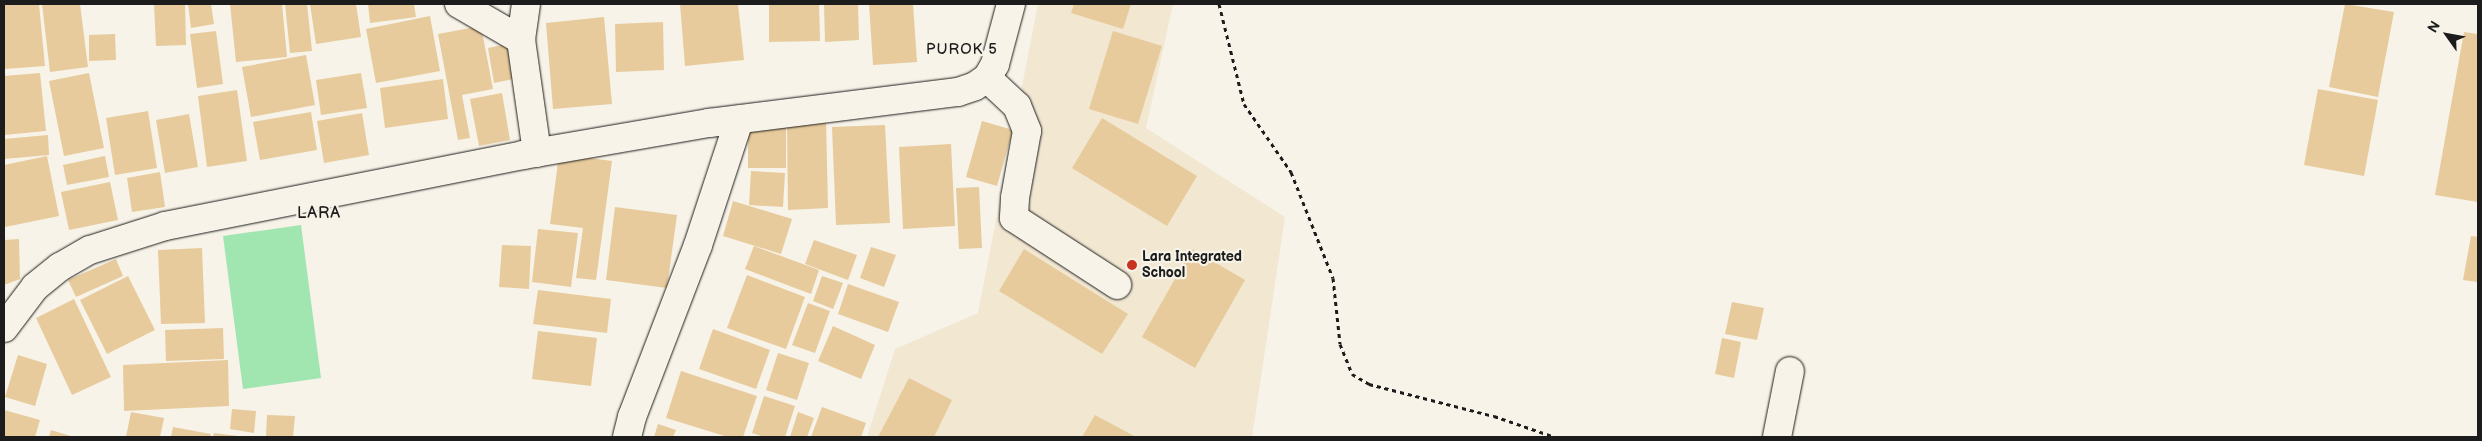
<!DOCTYPE html>
<style>
body{margin:0}
#map{position:relative;width:2482px;height:441px;overflow:hidden;background:#f7f3e8;font-family:"Balsamiq Sans",sans-serif}
div>[style]{position:absolute}
.built>*{inset:0;background:#f2e7d1}
.green>*{inset:0;background:#a1e5b0}
.building>*{inset:0;background:#e7cb9c}
.path>*{height:3px;margin-top:-1.5px;transform-origin:0;background:repeating-linear-gradient(90deg,#1c1c1c 0 4px,transparent 0 8px)}
.roads{filter:drop-shadow(0 0 1px #1c1c1c) drop-shadow(0 0 1px #1c1c1c)}
.minor>*{height:28px;margin:-14px;padding:0 14px;transform-origin:14px;border-radius:14px;background:#f7f3e8}
.dots>*{width:14px;height:14px;translate:-50% -50%;box-sizing:border-box;border:2px solid #f7f3e8;border-radius:50%}
span{translate:-50% -50%;white-space:nowrap;text-align:center;line-height:1.15;-webkit-text-stroke:4.5px #f7f3e8;paint-order:stroke}
.poi-label{font-size:14px;color:#1c1c1c;font-weight:700}
.left{translate:0 -50%;text-align:left}
.neighbourhood-label{font-size:15px;color:#1c1c1c;letter-spacing:1px}
.quarter-label{font-size:16px;color:#1c1c1c;letter-spacing:1px}
.frame{position:absolute;inset:0;border:5px solid #1c1c1c;pointer-events:none}
.north{position:absolute;left:2422px;top:10px;width:50px;height:50px;-webkit-text-stroke:4px #f7f3e8;paint-order:stroke;rotate:302deg;font-size:14px;font-weight:700;line-height:20px;text-align:center;color:#1c1c1c}
.north::after{content:'';display:block;margin:auto;width:18px;height:22px;background:#1c1c1c;clip-path:polygon(50% 0,100% 100%,50% 72%,0 100%)}
</style>
<div id="map">
<div class="built">
<div style="clip-path:polygon(1038px 4px,1173px 4px,1146px 128px,1285px 217px,1252px 437px,867px 437px,895px 349px,978px 313px)"></div>
</div>
<div class="green">
<div style="clip-path:polygon(301px 225px,321px 378px,243px 389px,223px 236px)"></div>
</div>
<div class="building">
<div style="clip-path:polygon(4px 4px,39px 4px,45px 66px,4px 69px)"></div>
<div style="clip-path:polygon(42px 4px,80px 4px,88px 67px,50px 72px)"></div>
<div style="clip-path:polygon(154px 4px,185px 4px,186px 45px,156px 46px)"></div>
<div style="clip-path:polygon(188px 4px,211px 4px,214px 24px,191px 28px)"></div>
<div style="clip-path:polygon(230px 4px,282px 4px,287px 57px,236px 62px)"></div>
<div style="clip-path:polygon(285px 4px,307px 4px,312px 51px,290px 53px)"></div>
<div style="clip-path:polygon(310px 4px,356px 4px,361px 37px,316px 44px)"></div>
<div style="clip-path:polygon(368px 4px,414px 4px,416px 17px,370px 23px)"></div>
<div style="clip-path:polygon(680px 4px,738px 4px,744px 60px,685px 66px)"></div>
<div style="clip-path:polygon(769px 4px,819px 4px,820px 41px,769px 42px)"></div>
<div style="clip-path:polygon(824px 4px,858px 4px,859px 40px,825px 42px)"></div>
<div style="clip-path:polygon(869px 4px,913px 4px,917px 62px,873px 65px)"></div>
<div style="clip-path:polygon(1074px 4px,1131px 4px,1123px 29px,1071px 13px)"></div>
<div style="clip-path:polygon(2345px 4px,2394px 12px,2378px 97px,2329px 87px)"></div>
<div style="clip-path:polygon(430px 16px,440px 71px,376px 83px,366px 29px)"></div>
<div style="clip-path:polygon(604px 17px,612px 104px,553px 109px,546px 23px)"></div>
<div style="clip-path:polygon(663px 22px,664px 70px,616px 72px,615px 24px)"></div>
<div style="clip-path:polygon(481px 26px,493px 89px,462px 95px,470px 138px,458px 140px,438px 34px)"></div>
<div style="clip-path:polygon(216px 31px,223px 84px,197px 88px,190px 34px)"></div>
<div style="clip-path:polygon(1113px 31px,1162px 46px,1138px 124px,1089px 109px)"></div>
<div style="clip-path:polygon(2464px 32px,2478px 34px,2478px 202px,2435px 195px)"></div>
<div style="clip-path:polygon(115px 34px,116px 60px,89px 61px,89px 35px)"></div>
<div style="clip-path:polygon(511px 43px,518px 78px,494px 83px,488px 48px)"></div>
<div style="clip-path:polygon(306px 55px,315px 105px,251px 117px,242px 67px)"></div>
<div style="clip-path:polygon(40px 73px,46px 131px,4px 135px,4px 76px)"></div>
<div style="clip-path:polygon(89px 73px,104px 148px,64px 156px,49px 81px)"></div>
<div style="clip-path:polygon(361px 73px,367px 108px,321px 115px,316px 80px)"></div>
<div style="clip-path:polygon(443px 79px,448px 119px,385px 128px,380px 88px)"></div>
<div style="clip-path:polygon(2318px 89px,2378px 100px,2364px 176px,2304px 165px)"></div>
<div style="clip-path:polygon(237px 90px,247px 161px,207px 167px,198px 96px)"></div>
<div style="clip-path:polygon(502px 93px,510px 140px,479px 146px,470px 99px)"></div>
<div style="clip-path:polygon(148px 111px,157px 168px,115px 175px,106px 118px)"></div>
<div style="clip-path:polygon(311px 112px,317px 150px,260px 160px,253px 122px)"></div>
<div style="clip-path:polygon(362px 113px,369px 155px,324px 163px,317px 121px)"></div>
<div style="clip-path:polygon(189px 114px,198px 167px,165px 173px,156px 120px)"></div>
<div style="clip-path:polygon(1102px 118px,1197px 176px,1167px 226px,1072px 168px)"></div>
<div style="clip-path:polygon(826px 120px,828px 208px,788px 210px,787px 122px)"></div>
<div style="clip-path:polygon(982px 121px,1013px 130px,997px 186px,966px 177px)"></div>
<div style="clip-path:polygon(748px 123px,786px 124px,786px 168px,748px 168px)"></div>
<div style="clip-path:polygon(885px 125px,890px 223px,836px 225px,832px 127px)"></div>
<div style="clip-path:polygon(48px 135px,49px 155px,4px 159px,4px 139px)"></div>
<div style="clip-path:polygon(951px 144px,955px 226px,903px 229px,899px 147px)"></div>
<div style="clip-path:polygon(559px 154px,612px 161px,596px 280px,576px 278px,583px 228px,550px 224px)"></div>
<div style="clip-path:polygon(47px 156px,59px 216px,5px 227px,4px 165px)"></div>
<div style="clip-path:polygon(105px 156px,109px 177px,67px 185px,63px 165px)"></div>
<div style="clip-path:polygon(751px 171px,785px 173px,783px 207px,749px 205px)"></div>
<div style="clip-path:polygon(160px 172px,165px 207px,132px 212px,127px 178px)"></div>
<div style="clip-path:polygon(110px 182px,118px 220px,69px 230px,61px 192px)"></div>
<div style="clip-path:polygon(979px 187px,982px 248px,959px 249px,956px 188px)"></div>
<div style="clip-path:polygon(733px 201px,792px 219px,781px 254px,723px 236px)"></div>
<div style="clip-path:polygon(615px 207px,677px 215px,667px 288px,606px 280px)"></div>
<div style="clip-path:polygon(538px 229px,578px 233px,571px 287px,532px 282px)"></div>
<div style="clip-path:polygon(2471px 236px,2478px 237px,2478px 282px,2463px 280px)"></div>
<div style="clip-path:polygon(19px 239px,20px 279px,4px 285px,4px 240px)"></div>
<div style="clip-path:polygon(814px 240px,857px 255px,848px 280px,805px 264px)"></div>
<div style="clip-path:polygon(502px 245px,531px 246px,529px 289px,499px 287px)"></div>
<div style="clip-path:polygon(754px 246px,819px 270px,811px 294px,745px 269px)"></div>
<div style="clip-path:polygon(871px 247px,896px 255px,884px 287px,860px 278px)"></div>
<div style="clip-path:polygon(202px 248px,205px 323px,161px 324px,158px 250px)"></div>
<div style="clip-path:polygon(1024px 249px,1128px 314px,1102px 354px,999px 291px)"></div>
<div style="clip-path:polygon(1192px 249px,1245px 280px,1195px 368px,1142px 337px)"></div>
<div style="clip-path:polygon(116px 259px,123px 276px,76px 297px,68px 280px)"></div>
<div style="clip-path:polygon(747px 275px,805px 297px,786px 349px,727px 328px)"></div>
<div style="clip-path:polygon(128px 276px,155px 330px,107px 354px,80px 300px)"></div>
<div style="clip-path:polygon(822px 276px,843px 283px,833px 309px,813px 301px)"></div>
<div style="clip-path:polygon(848px 284px,899px 302px,888px 332px,838px 314px)"></div>
<div style="clip-path:polygon(538px 290px,611px 299px,607px 333px,533px 324px)"></div>
<div style="clip-path:polygon(74px 299px,111px 377px,72px 395px,36px 318px)"></div>
<div style="clip-path:polygon(1732px 302px,1764px 308px,1757px 340px,1725px 334px)"></div>
<div style="clip-path:polygon(808px 303px,830px 311px,815px 353px,792px 345px)"></div>
<div style="clip-path:polygon(833px 326px,875px 345px,861px 379px,818px 361px)"></div>
<div style="clip-path:polygon(223px 328px,224px 359px,166px 361px,165px 330px)"></div>
<div style="clip-path:polygon(713px 329px,770px 350px,756px 389px,699px 369px)"></div>
<div style="clip-path:polygon(538px 331px,597px 338px,591px 386px,532px 379px)"></div>
<div style="clip-path:polygon(1722px 338px,1741px 342px,1734px 378px,1715px 374px)"></div>
<div style="clip-path:polygon(778px 353px,809px 363px,797px 400px,766px 390px)"></div>
<div style="clip-path:polygon(18px 355px,47px 364px,35px 406px,5px 397px)"></div>
<div style="clip-path:polygon(228px 360px,229px 406px,124px 411px,123px 365px)"></div>
<div style="clip-path:polygon(681px 371px,757px 396px,743px 437px,728px 437px,666px 418px)"></div>
<div style="clip-path:polygon(909px 378px,952px 400px,934px 437px,878px 437px)"></div>
<div style="clip-path:polygon(764px 396px,795px 406px,785px 437px,764px 437px,752px 433px)"></div>
<div style="clip-path:polygon(822px 407px,866px 423px,861px 437px,811px 437px)"></div>
<div style="clip-path:polygon(232px 409px,256px 411px,254px 433px,230px 429px)"></div>
<div style="clip-path:polygon(4px 410px,40px 420px,35px 437px,4px 437px)"></div>
<div style="clip-path:polygon(131px 412px,164px 418px,160px 437px,126px 437px)"></div>
<div style="clip-path:polygon(798px 412px,814px 418px,807px 437px,790px 437px)"></div>
<div style="clip-path:polygon(267px 415px,295px 416px,293px 437px,266px 437px)"></div>
<div style="clip-path:polygon(1095px 415px,1136px 437px,1082px 437px)"></div>
<div style="clip-path:polygon(658px 424px,676px 430px,673px 437px,654px 437px)"></div>
<div style="clip-path:polygon(173px 427px,211px 434px,210px 437px,171px 437px)"></div>
<div style="clip-path:polygon(51px 430px,74px 437px,49px 437px)"></div>
<div style="clip-path:polygon(214px 433px,238px 436px,238px 437px,213px 437px)"></div>
</div>
<div class="path">
<div style="left:1219px;top:4px;width:103px;rotate:76deg"></div>
<div style="left:1244px;top:104px;width:83px;rotate:55.3deg"></div>
<div style="left:1291px;top:172px;width:114px;rotate:68.4deg"></div>
<div style="left:1333px;top:278px;width:66px;rotate:83.9deg"></div>
<div style="left:1340px;top:344px;width:32px;rotate:68deg"></div>
<div style="left:1352px;top:374px;width:20px;rotate:30deg"></div>
<div style="left:1369px;top:384px;width:129px;rotate:14.4deg"></div>
<div style="left:1494px;top:416px;width:65px;rotate:19deg"></div>
</div>
<div class="roads">
<div class="minor">
<div style="left:459px;top:4px;width:72px;rotate:30.1deg"></div>
<div style="left:526px;top:4px;width:36px;rotate:98deg"></div>
<div style="left:521px;top:40px;width:114px;rotate:81.9deg"></div>
<div style="left:987px;top:78px;width:41px;rotate:43deg"></div>
<div style="left:1017px;top:106px;width:27px;rotate:68deg"></div>
<div style="left:1027px;top:131px;width:68px;rotate:100.2deg"></div>
<div style="left:1015px;top:198px;width:20px;rotate:93deg"></div>
<div style="left:1014px;top:218px;width:123px;rotate:33deg"></div>
<div style="left:4px;top:328px;width:51px;rotate:-52.9deg"></div>
<div style="left:35px;top:287px;width:32px;rotate:-39deg"></div>
<div style="left:60px;top:267px;width:34px;rotate:-30deg"></div>
<div style="left:90px;top:250px;width:79px;rotate:-17.7deg"></div>
<div style="left:165px;top:226px;width:365px;rotate:-11.2deg"></div>
<div style="left:523px;top:155px;width:189px;rotate:-9.8deg"></div>
<div style="left:709px;top:123px;width:251px;rotate:-7.1deg"></div>
<div style="left:958px;top:92px;width:18px;rotate:-19deg"></div>
<div style="left:975px;top:86px;width:14px;rotate:-34deg"></div>
<div style="left:987px;top:78px;width:16px;rotate:-60deg"></div>
<div style="left:995px;top:64px;width:62px;rotate:-75.1deg"></div>
<div style="left:627px;top:437px;width:21px;rotate:-76deg"></div>
<div style="left:632px;top:417px;width:184px;rotate:-69deg"></div>
<div style="left:698px;top:245px;width:132px;rotate:-71.8deg"></div>
<div style="left:1777px;top:437px;width:67px;rotate:-78.9deg"></div>
</div>
</div>
<div class="dots">
<div style="left:1132px;top:265px;background:#c8321e"></div>
</div>
<div class="poi-label">
<span class="left" style="left:1142px;top:265px">Lara Integrated<br>School</span>
</div>
<div class="neighbourhood-label">
<span style="left:962px;top:50px">PUROK 5</span>
</div>
<div class="quarter-label">
<span style="left:319px;top:214px">LARA</span>
</div>
<div class="frame"></div>
<div class="north">N</div>
</div>
